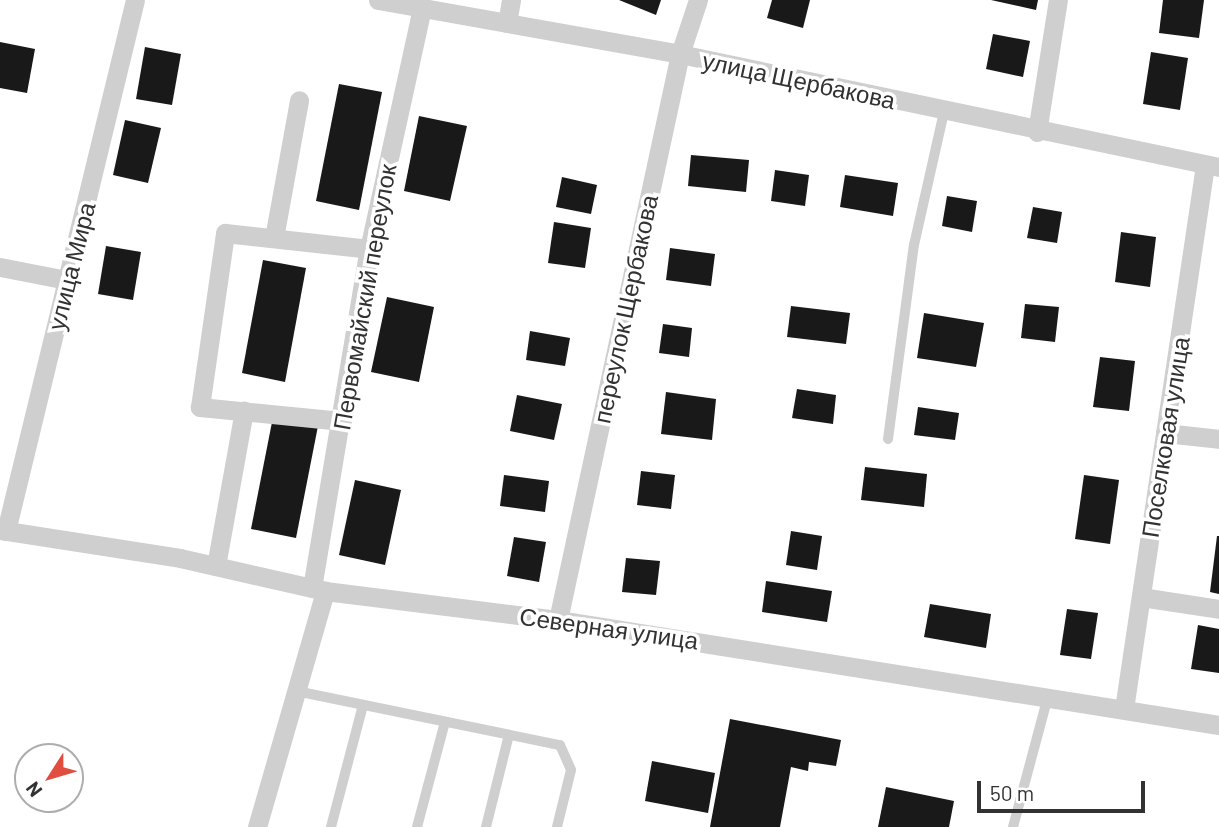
<!DOCTYPE html>
<meta charset="utf-8">
<style>
body{margin:0}
#map{position:relative;width:1219px;height:827px;overflow:hidden;background:#fff;font-family:Barlow,sans-serif}
div>[style]{position:absolute}
.building>*{inset:0;background:#191919}
.lane>*{height:10px;margin:-5px;padding:0 5px;transform-origin:5px;border-radius:5px;background:#cfcfcf}
.street>*{height:19px;margin:-9.5px;padding:0 9.5px;transform-origin:9.5px;border-radius:9.5px;background:#cfcfcf}
span{translate:-50% -50%;white-space:nowrap;text-align:center;line-height:1.15;-webkit-text-stroke:7px #fff;paint-order:stroke}
.street-label{font-size:24px;color:#323232}
.north{position:absolute;left:14px;top:743px;width:70px;height:70px;box-sizing:border-box;background:#fff;border:2px solid #adadad;border-radius:50%;rotate:233deg;font-size:19px;font-weight:700;line-height:28px;text-align:center;color:#323232}
.north::after{content:'';display:block;margin:auto;width:24px;height:32px;background:#df4e3e;clip-path:polygon(50% 0,100% 100%,50% 72%,0 100%)}
.scale{position:absolute;left:977px;top:781px;width:168px;height:32px;box-sizing:border-box;border:4px solid #323232;border-top:0;padding-left:9px;font-size:21px;line-height:24px;white-space:nowrap;color:#323232;-webkit-text-stroke:5px #fff;paint-order:stroke}
</style>
<div id="map">
<div class="building">
<div style="clip-path:polygon(619px 0,661px 0,656px 15px)"></div>
<div style="clip-path:polygon(772px 0,810px 0,803px 28px,767px 18px)"></div>
<div style="clip-path:polygon(991px 0,1038px 0,1036px 10px)"></div>
<div style="clip-path:polygon(1163px 0,1204px 0,1199px 38px,1159px 33px)"></div>
<div style="clip-path:polygon(993px 34px,1030px 41px,1023px 77px,986px 69px)"></div>
<div style="clip-path:polygon(0 42px,35px 49px,27px 93px,0 88px)"></div>
<div style="clip-path:polygon(145px 47px,181px 54px,172px 105px,136px 99px)"></div>
<div style="clip-path:polygon(1151px 52px,1188px 58px,1180px 110px,1143px 104px)"></div>
<div style="clip-path:polygon(339px 84px,382px 92px,359px 210px,316px 201px)"></div>
<div style="clip-path:polygon(419px 116px,467px 126px,450px 201px,404px 191px)"></div>
<div style="clip-path:polygon(125px 120px,161px 128px,148px 183px,113px 175px)"></div>
<div style="clip-path:polygon(691px 155px,749px 160px,746px 192px,688px 186px)"></div>
<div style="clip-path:polygon(775px 170px,809px 175px,805px 206px,771px 201px)"></div>
<div style="clip-path:polygon(845px 175px,898px 183px,893px 216px,840px 207px)"></div>
<div style="clip-path:polygon(562px 177px,597px 185px,591px 214px,556px 207px)"></div>
<div style="clip-path:polygon(947px 196px,977px 201px,972px 232px,942px 226px)"></div>
<div style="clip-path:polygon(1033px 207px,1062px 212px,1057px 243px,1027px 238px)"></div>
<div style="clip-path:polygon(554px 222px,591px 228px,585px 268px,548px 263px)"></div>
<div style="clip-path:polygon(1121px 232px,1156px 237px,1150px 287px,1115px 282px)"></div>
<div style="clip-path:polygon(106px 246px,141px 252px,133px 300px,98px 294px)"></div>
<div style="clip-path:polygon(670px 248px,715px 254px,711px 286px,666px 280px)"></div>
<div style="clip-path:polygon(263px 260px,306px 268px,285px 382px,242px 373px)"></div>
<div style="clip-path:polygon(387px 297px,434px 307px,419px 382px,371px 372px)"></div>
<div style="clip-path:polygon(1025px 304px,1059px 307px,1055px 342px,1021px 338px)"></div>
<div style="clip-path:polygon(791px 306px,850px 313px,846px 344px,787px 337px)"></div>
<div style="clip-path:polygon(924px 313px,984px 323px,976px 367px,917px 358px)"></div>
<div style="clip-path:polygon(663px 324px,692px 328px,689px 357px,659px 353px)"></div>
<div style="clip-path:polygon(530px 331px,570px 338px,565px 366px,526px 360px)"></div>
<div style="clip-path:polygon(1100px 357px,1135px 361px,1129px 411px,1093px 407px)"></div>
<div style="clip-path:polygon(797px 389px,836px 395px,833px 424px,792px 418px)"></div>
<div style="clip-path:polygon(666px 392px,716px 399px,712px 440px,661px 434px)"></div>
<div style="clip-path:polygon(517px 395px,562px 404px,554px 440px,510px 431px)"></div>
<div style="clip-path:polygon(918px 407px,959px 413px,955px 440px,914px 435px)"></div>
<div style="clip-path:polygon(273px 417px,318px 426px,296px 538px,251px 529px)"></div>
<div style="clip-path:polygon(865px 467px,927px 474px,924px 507px,861px 500px)"></div>
<div style="clip-path:polygon(641px 471px,675px 475px,671px 509px,637px 505px)"></div>
<div style="clip-path:polygon(504px 475px,549px 481px,545px 512px,500px 506px)"></div>
<div style="clip-path:polygon(1084px 475px,1119px 480px,1110px 544px,1075px 539px)"></div>
<div style="clip-path:polygon(355px 480px,401px 490px,385px 565px,339px 555px)"></div>
<div style="clip-path:polygon(791px 531px,822px 536px,817px 570px,786px 565px)"></div>
<div style="clip-path:polygon(1217px 536px,1219px 536px,1219px 594px,1210px 592px)"></div>
<div style="clip-path:polygon(514px 537px,546px 542px,539px 582px,507px 576px)"></div>
<div style="clip-path:polygon(626px 558px,660px 561px,656px 595px,622px 592px)"></div>
<div style="clip-path:polygon(766px 581px,832px 591px,827px 622px,762px 612px)"></div>
<div style="clip-path:polygon(930px 604px,991px 614px,986px 648px,924px 637px)"></div>
<div style="clip-path:polygon(1067px 609px,1098px 613px,1091px 659px,1060px 655px)"></div>
<div style="clip-path:polygon(1198px 625px,1219px 629px,1219px 673px,1191px 669px)"></div>
<div style="clip-path:polygon(730px 719px,841px 740px,836px 766px,809px 762px,808px 771px,791px 767px,780px 827px,710px 827px)"></div>
<div style="clip-path:polygon(652px 761px,715px 773px,708px 813px,645px 801px)"></div>
<div style="clip-path:polygon(886px 787px,954px 801px,949px 827px,878px 827px)"></div>
</div>
<div class="lane">
<div style="left:888px;top:439px;width:196px;rotate:-82.4deg"></div>
<div style="left:914px;top:245px;width:136px;rotate:-77.3deg"></div>
<div style="left:296px;top:691px;width:269px;rotate:11.6deg"></div>
<div style="left:560px;top:745px;width:27px;rotate:66deg"></div>
<div style="left:571px;top:770px;width:59px;rotate:103.8deg"></div>
<div style="left:331px;top:827px;width:126px;rotate:-75.3deg"></div>
<div style="left:417px;top:827px;width:109px;rotate:-75.1deg"></div>
<div style="left:486px;top:827px;width:95px;rotate:-76deg"></div>
<div style="left:1013px;top:827px;width:136px;rotate:-75deg"></div>
</div>
<div class="street">
<div style="left:378px;top:0;width:307px;rotate:10.1deg"></div>
<div style="left:680px;top:54px;width:551px;rotate:11.84deg"></div>
<div style="left:507px;top:23px;width:23px;rotate:-80deg"></div>
<div style="left:1037px;top:132px;width:134px;rotate:-81deg"></div>
<div style="left:274px;top:238px;width:140px;rotate:-79.7deg"></div>
<div style="left:0;top:267px;width:68px;rotate:11deg"></div>
<div style="left:342px;top:421px;width:143px;rotate:-174.4deg"></div>
<div style="left:200px;top:407px;width:176px;rotate:-81.8deg"></div>
<div style="left:225px;top:233px;width:145px;rotate:6.3deg"></div>
<div style="left:1165px;top:433px;width:54px;rotate:6.3deg"></div>
<div style="left:0;top:530px;width:182px;rotate:8.8deg"></div>
<div style="left:180px;top:558px;width:149px;rotate:12.8deg"></div>
<div style="left:325px;top:591px;width:235px;rotate:7.1deg"></div>
<div style="left:558px;top:620px;width:669px;rotate:9.03deg"></div>
<div style="left:6px;top:531px;width:546px;rotate:-76.35deg"></div>
<div style="left:216px;top:566px;width:158px;rotate:-79.8deg"></div>
<div style="left:312px;top:588px;width:344px;rotate:-80.5deg"></div>
<div style="left:369px;top:249px;width:247px;rotate:-77.6deg"></div>
<div style="left:1141px;top:597px;width:79px;rotate:8.7deg"></div>
<div style="left:558px;top:620px;width:579px;rotate:-77.84deg"></div>
<div style="left:680px;top:54px;width:57px;rotate:-71.6deg"></div>
<div style="left:1124px;top:709px;width:550px;rotate:-81.53deg"></div>
<div style="left:257px;top:827px;width:246px;rotate:-73.9deg"></div>
</div>
<div class="street-label">
<span style="left:799px;top:80px;rotate:12deg">улица Щербакова</span>
<span style="left:71px;top:266px;rotate:-76deg">улица Мира</span>
<span style="left:364px;top:297px;rotate:-80deg">Первомайский переулок</span>
<span style="left:625px;top:309px;rotate:-78deg">переулок Щербакова</span>
<span style="left:1165px;top:437px;rotate:-81deg">Поселковая улица</span>
<span style="left:609px;top:628px;rotate:8deg">Северная улица</span>
</div>
<div class="north">N</div>
<div class="scale">50 m</div>
</div>
